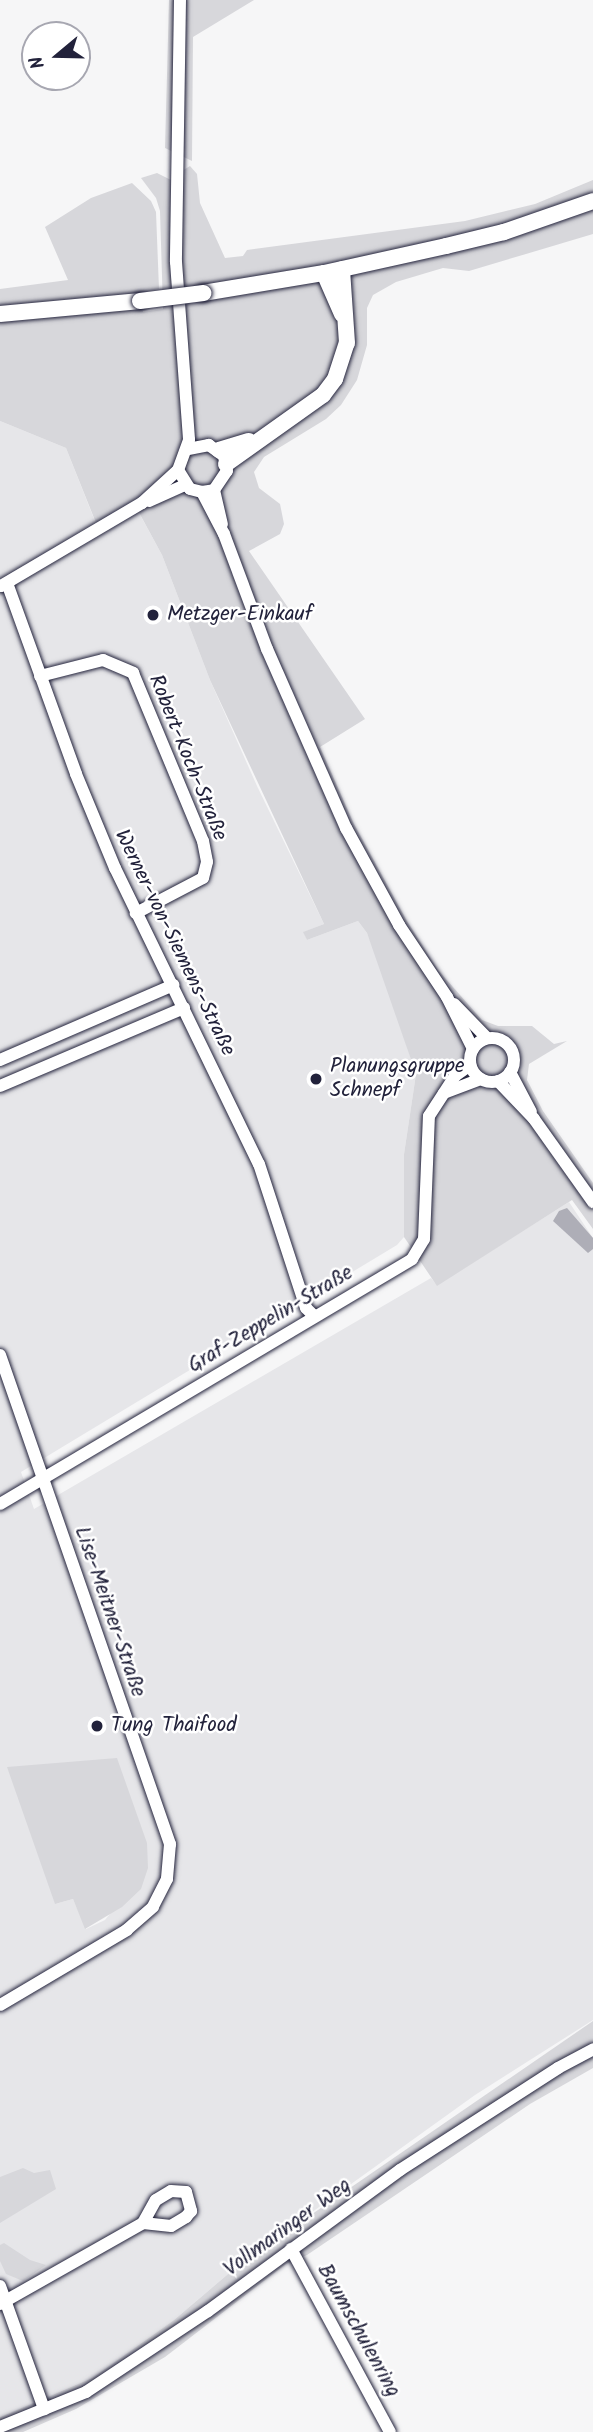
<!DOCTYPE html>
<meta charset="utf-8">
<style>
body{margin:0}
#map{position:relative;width:593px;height:2432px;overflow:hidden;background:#f6f6f7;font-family:Kalam,sans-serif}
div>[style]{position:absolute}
.built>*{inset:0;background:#e6e6e9}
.green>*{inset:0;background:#d7d7db}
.water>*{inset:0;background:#aeaeb7}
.roads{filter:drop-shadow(0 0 2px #22223b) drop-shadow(0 0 2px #22223b)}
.minor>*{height:12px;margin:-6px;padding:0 6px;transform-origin:6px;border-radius:6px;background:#fff}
.minor>.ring{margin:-6px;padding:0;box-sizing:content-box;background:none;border:12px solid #fff;border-radius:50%}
.major>*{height:16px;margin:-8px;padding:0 8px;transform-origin:8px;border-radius:8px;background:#fff}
.bridges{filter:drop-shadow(0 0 2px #22223b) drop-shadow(0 0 2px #22223b)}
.major-bridge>*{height:16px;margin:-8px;padding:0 8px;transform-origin:8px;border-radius:8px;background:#fff}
.dots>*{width:19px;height:19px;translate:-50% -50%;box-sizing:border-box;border:4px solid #fff;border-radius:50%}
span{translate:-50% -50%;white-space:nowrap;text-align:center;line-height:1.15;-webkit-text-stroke:5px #fff;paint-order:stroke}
.poi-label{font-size:21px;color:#22223b}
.left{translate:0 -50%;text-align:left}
.street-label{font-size:21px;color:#22223b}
.north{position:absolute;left:21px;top:21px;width:70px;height:70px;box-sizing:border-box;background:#fff;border:2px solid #a7a7b1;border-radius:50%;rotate:251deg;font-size:19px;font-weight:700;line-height:28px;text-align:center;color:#22223b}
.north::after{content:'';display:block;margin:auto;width:24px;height:32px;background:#22223b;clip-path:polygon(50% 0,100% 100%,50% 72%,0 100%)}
</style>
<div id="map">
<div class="built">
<div style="clip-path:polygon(evenodd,0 421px,66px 448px,100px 534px,138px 511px,162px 555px,210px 680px,257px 786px,324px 924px,304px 932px,307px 940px,358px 921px,367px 933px,380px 965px,416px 1074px,404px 1154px,404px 1237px,397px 1245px,21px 1472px,34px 1509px,431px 1278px,437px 1285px,569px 1202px,593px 1238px,593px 2020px,475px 2095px,241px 2263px,174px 2320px,92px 2378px,0 2417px,0 421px,147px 1868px,105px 1920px,86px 1929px,73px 1899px,55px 1904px,147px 1868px)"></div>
</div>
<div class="green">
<div style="clip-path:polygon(169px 0,254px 0,193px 37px,192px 161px,165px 148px)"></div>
<div style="clip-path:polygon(evenodd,190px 166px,197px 174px,200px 203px,225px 258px,243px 256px,247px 250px,465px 221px,535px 204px,593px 180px,593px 234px,469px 271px,443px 268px,396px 282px,373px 295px,367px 308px,367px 345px,357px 380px,341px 405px,326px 419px,264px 457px,254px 472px,259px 488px,280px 504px,284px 524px,280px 534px,249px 551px,365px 719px,320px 747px,354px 824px,407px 921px,438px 970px,482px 1020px,498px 1026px,532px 1026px,554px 1044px,567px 1041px,529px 1064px,527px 1080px,543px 1111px,593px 1183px,593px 1229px,572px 1200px,437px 1286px,404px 1237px,404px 1154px,416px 1074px,367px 933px,358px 921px,307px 940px,303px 932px,324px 924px,210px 680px,162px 555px,136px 507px,98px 528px,66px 448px,0 421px,0 289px,68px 280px,45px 227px,91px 198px,132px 183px,151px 201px,156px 212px,159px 289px,70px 307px,140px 301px,143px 312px,163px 309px,160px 211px,156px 198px,141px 178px,157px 173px,171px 180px,173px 316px,180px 355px,182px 171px,190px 166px,178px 471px,185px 485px,143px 502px,178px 471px)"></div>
<div style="clip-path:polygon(117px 1758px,147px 1843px,148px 1868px,141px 1889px,122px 1907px,85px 1929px,73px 1899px,55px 1904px,7px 1767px)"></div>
<div style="clip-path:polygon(593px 2021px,593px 2068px,530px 2104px,307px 2255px,286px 2264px,165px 2357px,76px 2409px,23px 2432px,0 2432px,0 2417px,92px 2378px,174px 2320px,241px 2263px)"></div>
<div style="clip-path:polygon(23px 2168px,34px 2173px,50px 2170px,56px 2189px,0 2223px,0 2177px)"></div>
<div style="clip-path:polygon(4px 2243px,30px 2260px,46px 2265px,23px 2281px,6px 2274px,0 2261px,0 2245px)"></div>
</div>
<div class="water">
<div style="clip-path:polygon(567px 1208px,593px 1238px,593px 1249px,588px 1253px,553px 1221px,559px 1211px)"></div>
</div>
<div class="roads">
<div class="minor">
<div style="left:180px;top:0;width:262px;rotate:90.9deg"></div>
<div style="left:176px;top:262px;width:178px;rotate:85.8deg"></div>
<div style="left:189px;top:440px;width:32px;rotate:110deg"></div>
<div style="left:178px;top:470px;width:22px;rotate:58deg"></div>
<div style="left:190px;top:489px;width:12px;rotate:14deg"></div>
<div style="left:202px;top:492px;width:12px;rotate:-9deg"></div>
<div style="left:214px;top:490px;width:23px;rotate:-56deg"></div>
<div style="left:227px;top:471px;width:15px;rotate:-101deg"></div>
<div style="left:224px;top:456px;width:19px;rotate:-144deg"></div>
<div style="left:209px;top:445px;width:21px;rotate:169deg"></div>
<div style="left:214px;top:490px;width:35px;rotate:77deg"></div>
<div style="left:202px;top:492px;width:47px;rotate:62.4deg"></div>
<div style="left:224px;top:534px;width:123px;rotate:69.5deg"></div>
<div style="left:267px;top:649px;width:196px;rotate:66.2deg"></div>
<div style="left:346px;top:828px;width:111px;rotate:61.3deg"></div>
<div style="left:399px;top:925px;width:87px;rotate:56.3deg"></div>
<div style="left:447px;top:997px;width:58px;rotate:63.4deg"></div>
<div style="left:149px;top:501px;width:39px;rotate:-24deg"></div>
<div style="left:7px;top:583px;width:203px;rotate:70.1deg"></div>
<div style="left:76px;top:774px;width:102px;rotate:67.5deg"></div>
<div style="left:115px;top:868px;width:329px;rotate:64.1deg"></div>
<div style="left:259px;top:1164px;width:151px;rotate:71.9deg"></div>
<div style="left:306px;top:1308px;width:11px;rotate:45deg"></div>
<div style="left:1px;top:586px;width:164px;rotate:-30.5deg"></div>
<div style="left:142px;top:503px;width:49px;rotate:-42.5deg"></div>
<div style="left:40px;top:676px;width:65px;rotate:-14.3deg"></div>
<div style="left:103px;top:660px;width:33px;rotate:23deg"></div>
<div style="left:133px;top:673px;width:182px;rotate:67.4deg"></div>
<div style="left:203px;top:841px;width:21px;rotate:79deg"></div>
<div style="left:207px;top:862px;width:16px;rotate:104deg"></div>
<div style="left:203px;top:878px;width:76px;rotate:152.4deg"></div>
<div style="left:454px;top:1004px;width:47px;rotate:45.9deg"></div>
<div class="ring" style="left:470px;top:1038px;width:32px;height:32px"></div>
<div style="left:0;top:1060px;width:189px;rotate:-23.4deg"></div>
<div style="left:510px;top:1072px;width:45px;rotate:62.3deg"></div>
<div style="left:498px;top:1081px;width:52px;rotate:46.5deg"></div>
<div style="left:534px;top:1119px;width:102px;rotate:54.6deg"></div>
<div style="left:0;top:1086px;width:200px;rotate:-23deg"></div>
<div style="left:444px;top:1093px;width:39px;rotate:-21deg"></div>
<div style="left:0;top:1355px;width:518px;rotate:70.83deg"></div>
<div style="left:170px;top:1844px;width:35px;rotate:95deg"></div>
<div style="left:167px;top:1879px;width:31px;rotate:117deg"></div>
<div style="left:153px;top:1907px;width:35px;rotate:139deg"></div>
<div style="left:127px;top:1930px;width:147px;rotate:149.4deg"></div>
<div style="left:0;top:1504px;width:479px;rotate:-30.7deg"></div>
<div style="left:412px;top:1259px;width:23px;rotate:-59deg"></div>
<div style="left:424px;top:1239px;width:123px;rotate:-87.7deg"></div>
<div style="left:429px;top:1116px;width:48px;rotate:-57deg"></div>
<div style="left:455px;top:1076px;width:19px;rotate:-36deg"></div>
<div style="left:291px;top:2249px;width:208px;rotate:61.6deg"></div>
<div style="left:0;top:2286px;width:131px;rotate:70.3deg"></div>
<div style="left:0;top:2304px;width:164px;rotate:-29.5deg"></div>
<div style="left:143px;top:2223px;width:26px;rotate:-61deg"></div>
<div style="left:156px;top:2200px;width:17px;rotate:-31deg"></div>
<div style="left:171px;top:2191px;width:15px;rotate:4deg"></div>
<div style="left:186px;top:2192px;width:20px;rotate:75deg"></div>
<div style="left:191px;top:2211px;width:8px;rotate:130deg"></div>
<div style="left:186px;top:2217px;width:17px;rotate:149deg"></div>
<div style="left:171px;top:2226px;width:28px;rotate:-174deg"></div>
<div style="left:0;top:2427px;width:93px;rotate:-22.1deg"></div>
<div style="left:86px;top:2392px;width:146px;rotate:-33.6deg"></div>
<div style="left:208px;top:2311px;width:238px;rotate:-36.3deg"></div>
<div style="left:400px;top:2170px;width:188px;rotate:-32.8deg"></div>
<div style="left:558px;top:2068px;width:40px;rotate:-28deg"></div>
</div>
<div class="major">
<div style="left:324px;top:273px;width:45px;rotate:66.3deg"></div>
<div style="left:203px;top:293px;width:123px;rotate:-9.4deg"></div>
<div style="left:324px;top:273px;width:125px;rotate:-12.5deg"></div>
<div style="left:446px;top:246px;width:60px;rotate:-13.6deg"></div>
<div style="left:504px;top:232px;width:94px;rotate:-19.2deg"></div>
<div style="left:0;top:314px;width:141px;rotate:-5.3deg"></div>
<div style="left:219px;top:450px;width:31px;rotate:-17deg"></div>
<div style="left:226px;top:464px;width:119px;rotate:-35.4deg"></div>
<div style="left:323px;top:395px;width:20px;rotate:-53deg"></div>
<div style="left:335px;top:379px;width:38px;rotate:-72deg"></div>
<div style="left:347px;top:343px;width:74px;rotate:-93.9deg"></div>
</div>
</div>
<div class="bridges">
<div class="major-bridge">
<div style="left:140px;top:301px;width:64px;rotate:-7.2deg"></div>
</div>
</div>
<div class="dots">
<div style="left:153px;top:615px;background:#22223b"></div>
<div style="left:316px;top:1079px;background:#22223b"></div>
<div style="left:97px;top:1726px;background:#22223b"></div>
</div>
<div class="poi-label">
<span class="left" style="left:167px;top:615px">Metzger-Einkauf</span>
<span class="left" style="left:330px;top:1079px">Planungsgruppe<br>Schnepf</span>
<span class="left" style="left:111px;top:1726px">Tung Thaifood</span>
</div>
<div class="street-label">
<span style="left:187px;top:758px;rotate:68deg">Robert-Koch-Straße</span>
<span style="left:174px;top:943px;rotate:64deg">Werner-von-Siemens-Straße</span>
<span style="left:271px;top:1320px;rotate:-31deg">Graf-Zeppelin-Straße</span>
<span style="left:109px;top:1612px;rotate:71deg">Lise-Meitner-Straße</span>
<span style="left:288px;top:2228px;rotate:-36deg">Vollmaringer Weg</span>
<span style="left:358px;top:2331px;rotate:61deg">Baumschulenring</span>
</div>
<div class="north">N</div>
</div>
